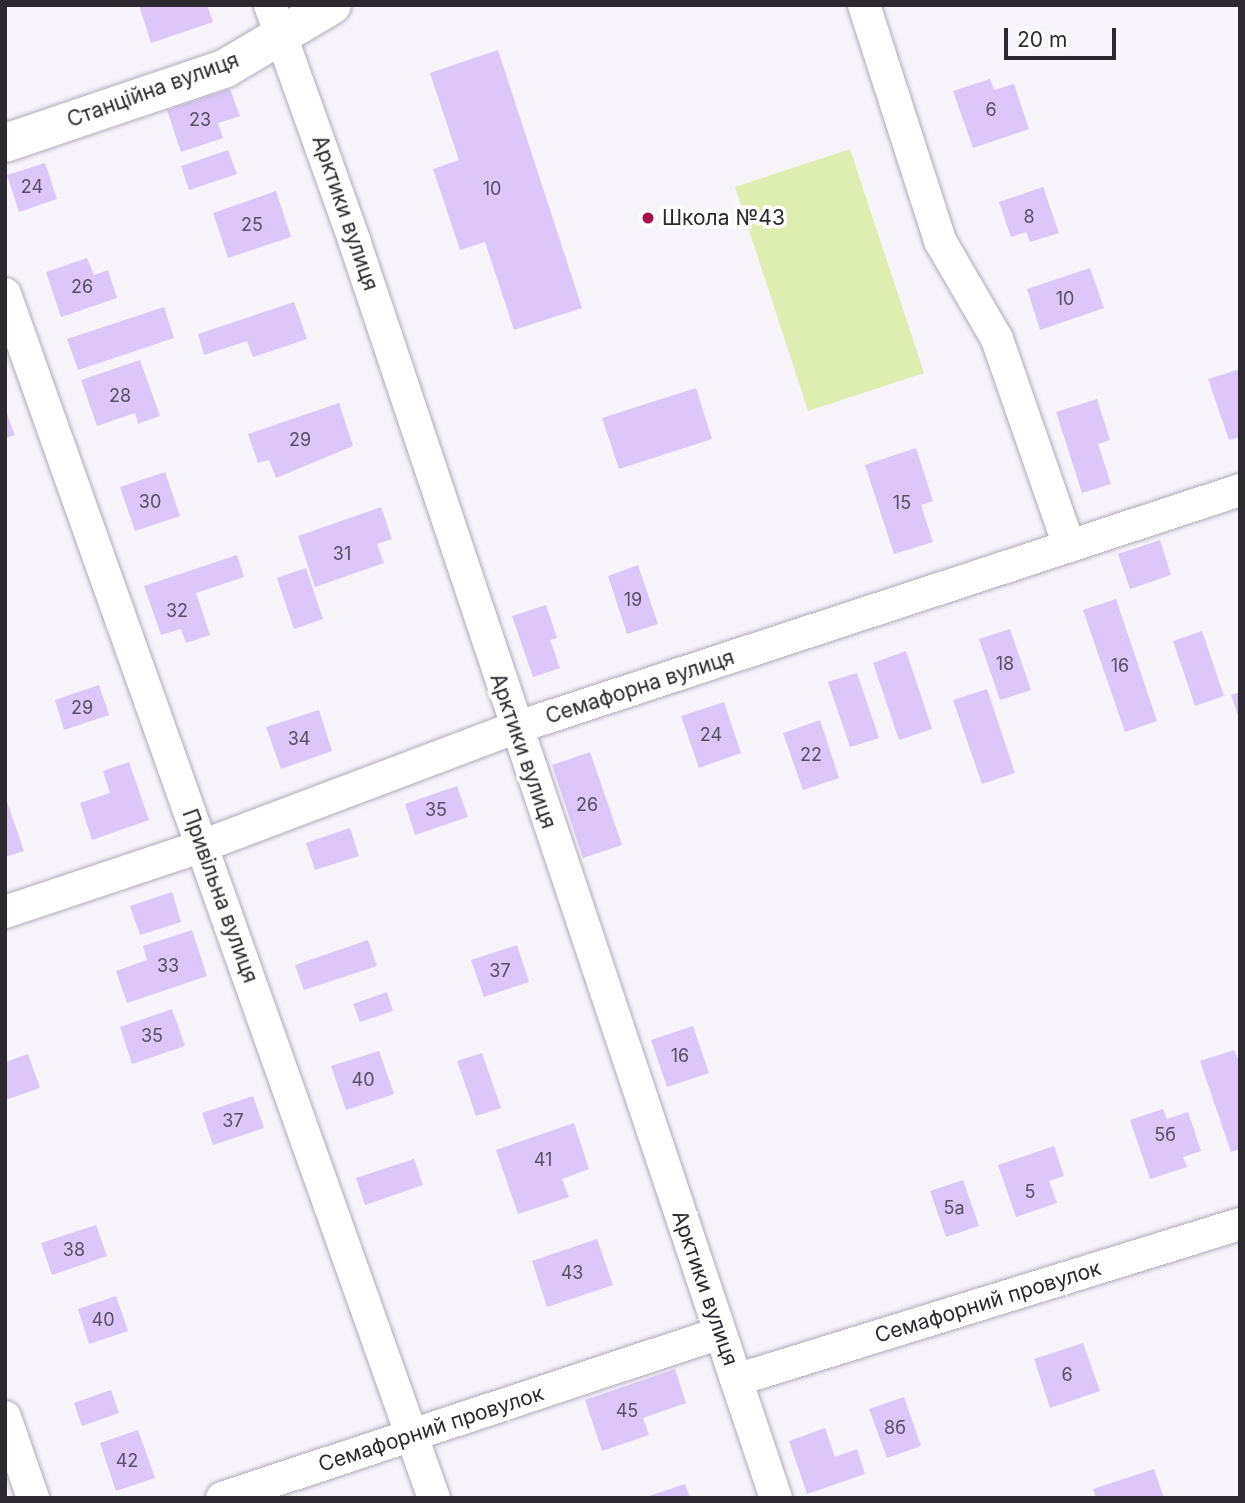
<!DOCTYPE html>
<meta charset="utf-8">
<style>
body{margin:0}
#map{position:relative;width:1245px;height:1503px;overflow:hidden;background:#f7f4fc;font-family:Inter,sans-serif}
div>[style]{position:absolute}
.green>*{inset:0;background:#deeeb1}
.building>*{inset:0;background:#ddc6fa}
.roads{filter:drop-shadow(0 0 2px #b2a9bd) drop-shadow(0 0 2px #b2a9bd)}
.minor>*{height:32px;margin:-16px;padding:0 16px;transform-origin:16px;border-radius:16px;background:#fff}
.tertiary>*{height:38px;margin:-19px;padding:0 19px;transform-origin:19px;border-radius:19px;background:#fff}
.dots>*{width:19px;height:19px;translate:-50% -50%;box-sizing:border-box;border:4px solid #fff;border-radius:50%}
span{translate:-50% -50%;white-space:nowrap;text-align:center;line-height:1.15;-webkit-text-stroke:7px #fff;paint-order:stroke}
.number-label{font-size:18px;color:#585063}
.number-label span{-webkit-text-stroke-width:0}
.street-label{font-size:21px;color:#2c2931}
.poi-label{font-size:21px;color:#2c2931}
.left{translate:0 -50%;text-align:left}
.frame{position:absolute;inset:0;border:7px solid #2c2931;pointer-events:none}
.scale{position:absolute;left:1004px;top:28px;width:112px;height:32px;box-sizing:border-box;border:4px solid #2c2931;border-top:0;padding-left:9px;font-size:21px;line-height:24px;white-space:nowrap;color:#2c2931;-webkit-text-stroke:5px #fff;paint-order:stroke}
</style>
<div id="map">
<div class="green">
<div style="clip-path:polygon(850px 149px,924px 373px,808px 411px,735px 187px)"></div>
</div>
<div class="building">
<div style="clip-path:polygon(139px 5px,207px 5px,213px 22px,151px 43px)"></div>
<div style="clip-path:polygon(498px 50px,582px 308px,514px 330px,485px 242px,460px 250px,433px 169px,459px 160px,430px 73px)"></div>
<div style="clip-path:polygon(990px 79px,994px 90px,1014px 84px,1029px 129px,973px 148px,953px 91px)"></div>
<div style="clip-path:polygon(230px 89px,240px 116px,218px 123px,223px 138px,181px 152px,167px 110px)"></div>
<div style="clip-path:polygon(228px 150px,237px 174px,189px 190px,181px 166px)"></div>
<div style="clip-path:polygon(45px 163px,57px 199px,19px 212px,7px 175px)"></div>
<div style="clip-path:polygon(1043px 187px,1059px 233px,1030px 242px,1026px 232px,1011px 237px,999px 202px)"></div>
<div style="clip-path:polygon(276px 191px,291px 237px,228px 258px,213px 213px)"></div>
<div style="clip-path:polygon(87px 258px,94px 275px,108px 270px,117px 298px,61px 317px,46px 272px)"></div>
<div style="clip-path:polygon(1090px 268px,1104px 308px,1040px 330px,1027px 289px)"></div>
<div style="clip-path:polygon(294px 302px,307px 339px,253px 357px,247px 341px,204px 355px,198px 334px)"></div>
<div style="clip-path:polygon(164px 307px,174px 338px,78px 370px,67px 339px)"></div>
<div style="clip-path:polygon(140px 360px,160px 416px,138px 424px,135px 413px,97px 426px,81px 380px)"></div>
<div style="clip-path:polygon(1240px 369px,1240px 437px,1229px 440px,1208px 379px)"></div>
<div style="clip-path:polygon(696px 388px,712px 439px,619px 469px,602px 418px)"></div>
<div style="clip-path:polygon(1097px 399px,1110px 440px,1098px 444px,1111px 484px,1082px 493px,1056px 412px)"></div>
<div style="clip-path:polygon(339px 403px,353px 446px,276px 478px,269px 460px,258px 463px,248px 434px)"></div>
<div style="clip-path:polygon(5px 409px,15px 435px,5px 438px)"></div>
<div style="clip-path:polygon(916px 448px,933px 501px,921px 505px,933px 542px,894px 554px,865px 465px)"></div>
<div style="clip-path:polygon(165px 472px,180px 516px,135px 531px,120px 487px)"></div>
<div style="clip-path:polygon(381px 507px,392px 539px,377px 544px,384px 563px,315px 587px,298px 536px)"></div>
<div style="clip-path:polygon(1160px 540px,1171px 575px,1130px 589px,1118px 554px)"></div>
<div style="clip-path:polygon(237px 555px,244px 577px,196px 593px,210px 635px,186px 643px,181px 629px,161px 635px,144px 586px)"></div>
<div style="clip-path:polygon(638px 565px,658px 624px,627px 634px,608px 576px)"></div>
<div style="clip-path:polygon(306px 568px,323px 619px,294px 629px,277px 578px)"></div>
<div style="clip-path:polygon(1116px 599px,1157px 721px,1125px 732px,1083px 610px)"></div>
<div style="clip-path:polygon(546px 605px,557px 638px,550px 640px,560px 668px,533px 677px,512px 616px)"></div>
<div style="clip-path:polygon(1010px 629px,1031px 690px,1000px 700px,979px 639px)"></div>
<div style="clip-path:polygon(1202px 631px,1224px 696px,1195px 706px,1173px 641px)"></div>
<div style="clip-path:polygon(906px 651px,932px 729px,899px 740px,873px 663px)"></div>
<div style="clip-path:polygon(857px 673px,879px 738px,850px 747px,828px 682px)"></div>
<div style="clip-path:polygon(99px 685px,109px 715px,64px 730px,55px 700px)"></div>
<div style="clip-path:polygon(987px 689px,1015px 773px,982px 784px,953px 700px)"></div>
<div style="clip-path:polygon(1240px 692px,1240px 718px,1239px 718px,1231px 695px)"></div>
<div style="clip-path:polygon(724px 702px,741px 753px,699px 768px,681px 716px)"></div>
<div style="clip-path:polygon(319px 710px,332px 751px,281px 769px,266px 727px)"></div>
<div style="clip-path:polygon(820px 720px,839px 778px,803px 790px,783px 733px)"></div>
<div style="clip-path:polygon(590px 752px,622px 845px,583px 858px,552px 765px)"></div>
<div style="clip-path:polygon(129px 762px,149px 820px,92px 840px,80px 803px,110px 793px,103px 771px)"></div>
<div style="clip-path:polygon(457px 786px,468px 817px,415px 835px,405px 804px)"></div>
<div style="clip-path:polygon(5px 796px,24px 851px,5px 857px)"></div>
<div style="clip-path:polygon(350px 828px,359px 856px,315px 870px,306px 843px)"></div>
<div style="clip-path:polygon(172px 892px,181px 922px,140px 935px,130px 906px)"></div>
<div style="clip-path:polygon(192px 930px,207px 976px,127px 1003px,116px 971px,147px 960px,143px 946px)"></div>
<div style="clip-path:polygon(368px 940px,377px 966px,304px 990px,295px 965px)"></div>
<div style="clip-path:polygon(517px 945px,529px 982px,484px 997px,471px 960px)"></div>
<div style="clip-path:polygon(387px 992px,393px 1011px,360px 1022px,353px 1004px)"></div>
<div style="clip-path:polygon(172px 1009px,185px 1046px,132px 1064px,120px 1027px)"></div>
<div style="clip-path:polygon(693px 1026px,709px 1073px,667px 1087px,651px 1040px)"></div>
<div style="clip-path:polygon(1234px 1050px,1240px 1063px,1240px 1149px,1231px 1152px,1200px 1061px)"></div>
<div style="clip-path:polygon(379px 1051px,394px 1094px,346px 1110px,331px 1066px)"></div>
<div style="clip-path:polygon(482px 1053px,501px 1108px,476px 1116px,457px 1061px)"></div>
<div style="clip-path:polygon(28px 1054px,40px 1088px,5px 1100px,5px 1062px)"></div>
<div style="clip-path:polygon(253px 1096px,264px 1128px,213px 1145px,202px 1113px)"></div>
<div style="clip-path:polygon(1163px 1109px,1167px 1119px,1188px 1112px,1201px 1151px,1183px 1157px,1187px 1167px,1150px 1179px,1130px 1120px)"></div>
<div style="clip-path:polygon(574px 1123px,589px 1169px,562px 1179px,569px 1197px,518px 1214px,496px 1150px)"></div>
<div style="clip-path:polygon(1054px 1146px,1064px 1176px,1049px 1181px,1057px 1203px,1016px 1217px,998px 1165px)"></div>
<div style="clip-path:polygon(414px 1159px,423px 1185px,365px 1205px,356px 1178px)"></div>
<div style="clip-path:polygon(963px 1180px,979px 1226px,946px 1237px,930px 1191px)"></div>
<div style="clip-path:polygon(96px 1225px,107px 1256px,52px 1275px,41px 1243px)"></div>
<div style="clip-path:polygon(597px 1239px,613px 1285px,547px 1307px,532px 1261px)"></div>
<div style="clip-path:polygon(116px 1296px,128px 1331px,89px 1344px,78px 1309px)"></div>
<div style="clip-path:polygon(1083px 1343px,1100px 1391px,1050px 1408px,1034px 1359px)"></div>
<div style="clip-path:polygon(675px 1369px,686px 1403px,643px 1418px,649px 1435px,602px 1451px,585px 1400px)"></div>
<div style="clip-path:polygon(111px 1390px,119px 1413px,82px 1426px,74px 1403px)"></div>
<div style="clip-path:polygon(904px 1397px,921px 1446px,887px 1458px,869px 1409px)"></div>
<div style="clip-path:polygon(825px 1428px,835px 1457px,857px 1449px,865px 1474px,807px 1494px,789px 1441px)"></div>
<div style="clip-path:polygon(138px 1430px,155px 1478px,116px 1491px,100px 1443px)"></div>
<div style="clip-path:polygon(1154px 1469px,1164px 1498px,1096px 1498px,1093px 1489px)"></div>
<div style="clip-path:polygon(685px 1484px,690px 1498px,646px 1498px,646px 1497px)"></div>
</div>
<div class="roads">
<div class="minor">
<div style="left:270px;top:5px;width:250px;rotate:70.3deg"></div>
<div style="left:354px;top:240px;width:1327px;rotate:71.46deg"></div>
<div style="left:864px;top:5px;width:248px;rotate:72.1deg"></div>
<div style="left:940px;top:241px;width:113px;rotate:59.8deg"></div>
<div style="left:997px;top:339px;width:219px;rotate:70.8deg"></div>
<div style="left:5px;top:294px;width:1278px;rotate:70.39deg"></div>
<div style="left:5px;top:912px;width:208px;rotate:-18.5deg"></div>
<div style="left:202px;top:846px;width:335px;rotate:-20.7deg"></div>
<div style="left:515px;top:728px;width:763px;rotate:-18.17deg"></div>
<div style="left:736px;top:1380px;width:528px;rotate:-17.2deg"></div>
<div style="left:5px;top:1417px;width:86px;rotate:70.9deg"></div>
<div style="left:222px;top:1498px;width:525px;rotate:-18.33deg"></div>
</div>
<div class="tertiary">
<div style="left:5px;top:143px;width:233px;rotate:-18.7deg"></div>
<div style="left:226px;top:68px;width:123px;rotate:-30.7deg"></div>
</div>
</div>
<div class="dots">
<div style="left:648px;top:218px;background:#a5114d"></div>
</div>
<div class="number-label">
<span style="left:991px;top:110px">6</span>
<span style="left:200px;top:120px">23</span>
<span style="left:32px;top:187px">24</span>
<span style="left:492px;top:189px">10</span>
<span style="left:1029px;top:217px">8</span>
<span style="left:252px;top:225px">25</span>
<span style="left:82px;top:287px">26</span>
<span style="left:1065px;top:299px">10</span>
<span style="left:120px;top:396px">28</span>
<span style="left:300px;top:440px">29</span>
<span style="left:150px;top:502px">30</span>
<span style="left:902px;top:503px">15</span>
<span style="left:342px;top:554px">31</span>
<span style="left:633px;top:600px">19</span>
<span style="left:177px;top:611px">32</span>
<span style="left:1005px;top:664px">18</span>
<span style="left:1120px;top:666px">16</span>
<span style="left:82px;top:708px">29</span>
<span style="left:711px;top:735px">24</span>
<span style="left:299px;top:739px">34</span>
<span style="left:811px;top:755px">22</span>
<span style="left:587px;top:805px">26</span>
<span style="left:436px;top:810px">35</span>
<span style="left:168px;top:966px">33</span>
<span style="left:500px;top:971px">37</span>
<span style="left:152px;top:1036px">35</span>
<span style="left:680px;top:1056px">16</span>
<span style="left:363px;top:1080px">40</span>
<span style="left:233px;top:1121px">37</span>
<span style="left:1165px;top:1135px">5б</span>
<span style="left:543px;top:1160px">41</span>
<span style="left:1030px;top:1192px">5</span>
<span style="left:954px;top:1208px">5а</span>
<span style="left:74px;top:1250px">38</span>
<span style="left:572px;top:1273px">43</span>
<span style="left:103px;top:1320px">40</span>
<span style="left:1067px;top:1375px">6</span>
<span style="left:627px;top:1411px">45</span>
<span style="left:895px;top:1428px">8б</span>
<span style="left:127px;top:1461px">42</span>
</div>
<div class="street-label">
<span style="left:153px;top:90px;rotate:-20deg">Станційна вулиця</span>
<span style="left:345px;top:213px;rotate:71deg">Арктики вулиця</span>
<span style="left:640px;top:687px;rotate:-18deg">Семафорна вулиця</span>
<span style="left:523px;top:751px;rotate:71deg">Арктики вулиця</span>
<span style="left:220px;top:896px;rotate:70deg">Привільна вулиця</span>
<span style="left:705px;top:1288px;rotate:71deg">Арктики вулиця</span>
<span style="left:988px;top:1302px;rotate:-17deg">Семафорний провулок</span>
<span style="left:431px;top:1429px;rotate:-18deg">Семафорний провулок</span>
</div>
<div class="poi-label">
<span class="left" style="left:662px;top:218px">Школа №43</span>
</div>
<div class="frame"></div>
<div class="scale">20 m</div>
</div>
